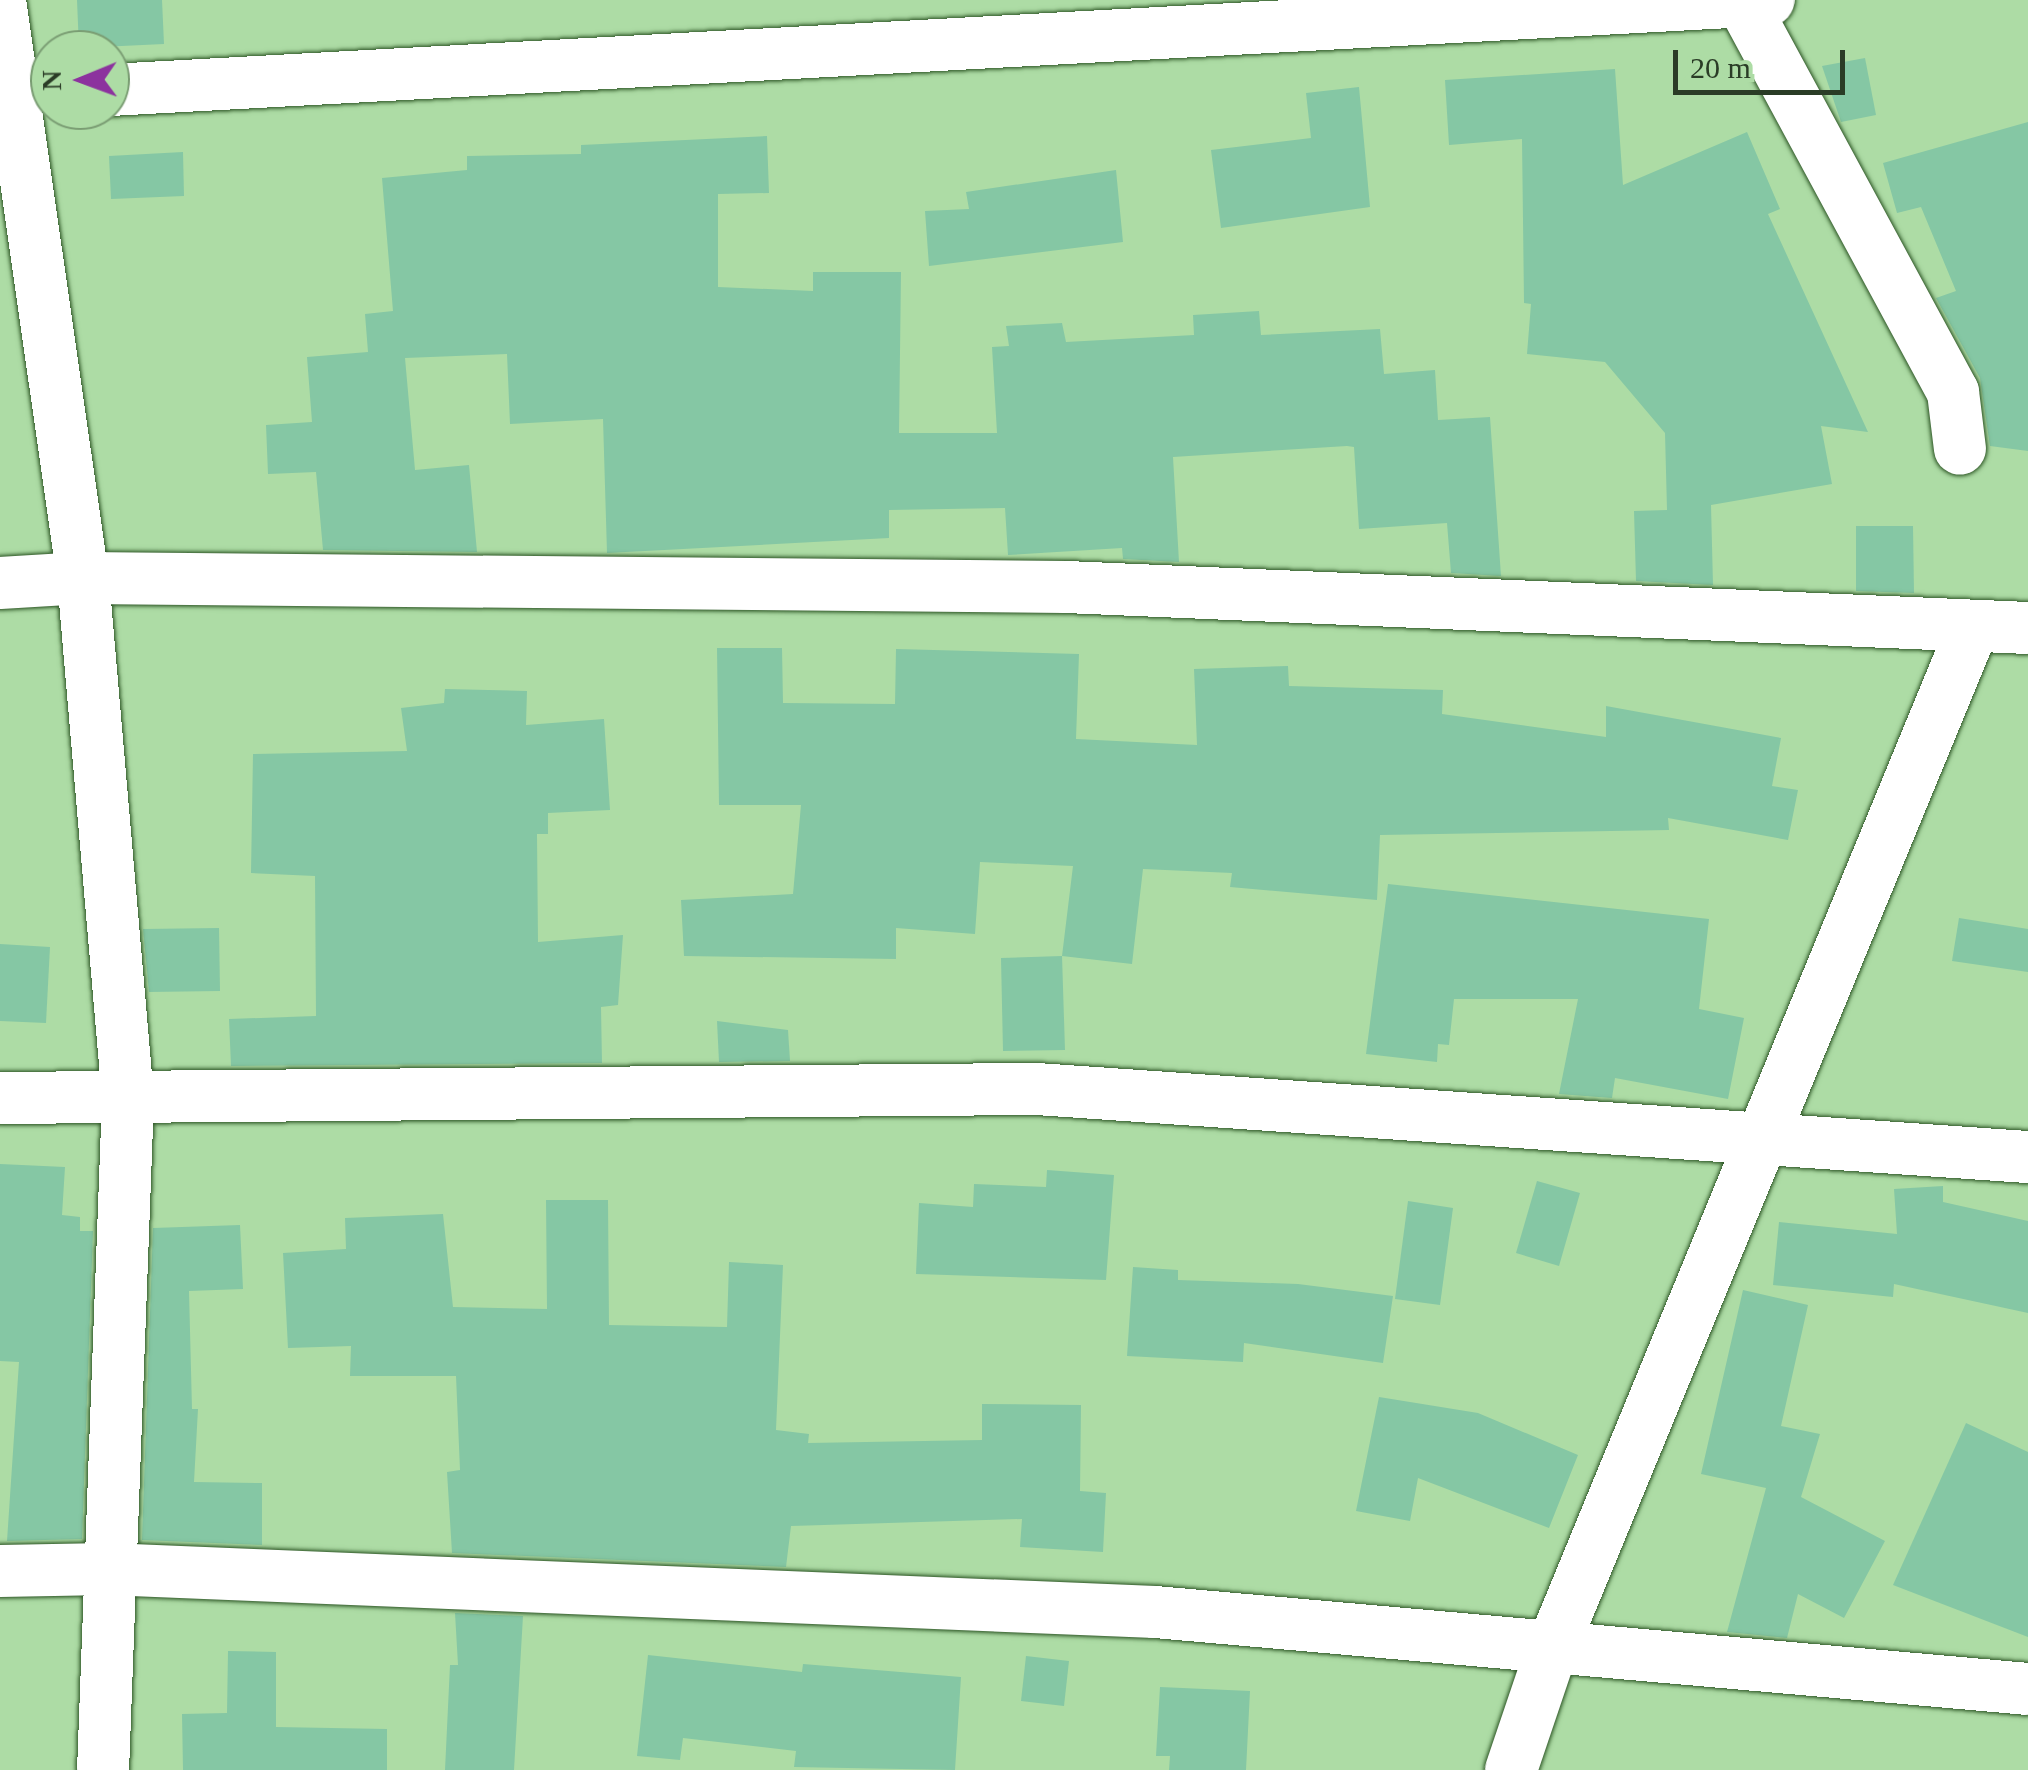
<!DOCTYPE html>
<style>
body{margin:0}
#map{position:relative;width:2028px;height:1770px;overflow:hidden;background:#addca5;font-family:Georgia,serif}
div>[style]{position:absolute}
.building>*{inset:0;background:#85c7a4}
.roads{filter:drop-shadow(0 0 2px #2c5524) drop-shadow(0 0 2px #2c5524)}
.street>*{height:52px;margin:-26px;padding:0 26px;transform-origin:26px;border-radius:26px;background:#fff}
span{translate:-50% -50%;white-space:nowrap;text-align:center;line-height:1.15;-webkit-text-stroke:9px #addca5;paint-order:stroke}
.north{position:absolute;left:30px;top:30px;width:100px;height:100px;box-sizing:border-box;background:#addca5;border:2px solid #799c72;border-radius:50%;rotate:269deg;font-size:28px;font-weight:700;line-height:40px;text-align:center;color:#2a3c26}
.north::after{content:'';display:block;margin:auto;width:35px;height:45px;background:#8c329e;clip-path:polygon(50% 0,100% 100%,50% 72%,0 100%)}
.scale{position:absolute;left:1673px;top:50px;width:172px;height:45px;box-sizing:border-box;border:5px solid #2a3c26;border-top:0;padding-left:12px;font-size:30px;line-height:35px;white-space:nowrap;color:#2a3c26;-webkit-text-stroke:8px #addca5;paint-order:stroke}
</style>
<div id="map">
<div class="building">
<div style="clip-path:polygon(77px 0,162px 0,164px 44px,79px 48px)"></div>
<div style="clip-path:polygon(1865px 58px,1876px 115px,1841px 122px,1822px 66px)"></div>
<div style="clip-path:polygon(1615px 69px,1623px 185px,1747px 132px,1780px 209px,1768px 214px,1868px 432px,1821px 426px,1832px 484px,1711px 505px,1713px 585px,1636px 581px,1634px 511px,1667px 510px,1665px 433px,1605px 362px,1527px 354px,1531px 304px,1524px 303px,1522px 139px,1449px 145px,1445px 80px)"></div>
<div style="clip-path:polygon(1359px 87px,1370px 207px,1221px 228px,1211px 150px,1311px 138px,1306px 93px)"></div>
<div style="clip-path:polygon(2028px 122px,2028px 451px,1990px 446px,1980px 378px,1936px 298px,1956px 291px,1921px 207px,1897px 213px,1883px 163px)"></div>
<div style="clip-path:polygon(767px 136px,769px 193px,718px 194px,718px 287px,813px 291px,813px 272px,901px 272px,899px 433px,997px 433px,992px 347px,1009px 346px,1006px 326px,1062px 323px,1066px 342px,1194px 335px,1193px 315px,1259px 311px,1261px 335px,1380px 329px,1384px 374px,1435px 370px,1438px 420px,1490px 417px,1501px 576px,1451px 573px,1447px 523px,1359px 529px,1354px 447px,1347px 446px,1173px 457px,1179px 562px,1123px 559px,1122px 548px,1008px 555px,1005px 508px,889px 510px,889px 538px,607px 553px,603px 419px,510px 424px,507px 354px,405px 358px,415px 470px,469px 465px,477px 552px,323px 550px,316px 472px,268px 474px,266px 425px,312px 422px,307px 357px,368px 352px,365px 314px,393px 311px,382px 178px,467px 170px,467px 156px,581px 154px,581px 145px)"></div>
<div style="clip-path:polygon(183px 152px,184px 196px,111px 199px,109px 156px)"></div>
<div style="clip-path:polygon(1116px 170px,1123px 242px,929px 266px,925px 211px,969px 209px,966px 192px)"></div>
<div style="clip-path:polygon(1856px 526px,1913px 526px,1914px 593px,1856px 591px)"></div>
<div style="clip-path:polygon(717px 648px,782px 648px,783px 703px,895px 704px,896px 649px,1079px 654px,1076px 739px,1197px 745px,1194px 669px,1288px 666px,1289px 686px,1443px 690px,1442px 714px,1606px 737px,1606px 706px,1781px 738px,1772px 786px,1798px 790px,1788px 840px,1668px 818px,1669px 830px,1380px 835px,1377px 900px,1230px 887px,1232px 873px,1143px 869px,1132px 964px,1062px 956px,1073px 866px,980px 862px,975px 934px,896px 928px,896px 959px,684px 956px,681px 900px,793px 894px,801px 805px,719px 805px)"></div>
<div style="clip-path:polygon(445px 689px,527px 691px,526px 725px,604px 719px,610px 810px,548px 813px,548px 834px,537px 834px,538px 942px,623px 935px,618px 1005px,601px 1007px,602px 1063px,231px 1066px,229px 1019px,316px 1016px,315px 876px,251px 873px,253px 754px,407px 751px,401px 708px,444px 703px)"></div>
<div style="clip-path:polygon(1388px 884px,1709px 919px,1699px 1009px,1744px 1018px,1728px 1099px,1615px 1078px,1612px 1098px,1559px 1094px,1578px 999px,1454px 999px,1449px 1045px,1438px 1044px,1437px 1062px,1366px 1054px)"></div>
<div style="clip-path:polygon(1959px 918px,2028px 929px,2028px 972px,1952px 961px)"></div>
<div style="clip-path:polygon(219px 928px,220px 991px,149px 992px,143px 929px)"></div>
<div style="clip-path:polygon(0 944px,50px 947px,46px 1023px,0 1021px)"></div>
<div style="clip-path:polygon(1062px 956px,1065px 1050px,1003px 1051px,1001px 958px)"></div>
<div style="clip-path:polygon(717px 1021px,788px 1030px,790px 1061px,719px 1062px)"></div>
<div style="clip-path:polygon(0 1164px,65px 1167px,62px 1215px,80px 1217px,80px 1231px,93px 1231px,82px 1539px,7px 1541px,19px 1362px,0 1361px)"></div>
<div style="clip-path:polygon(1047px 1170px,1114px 1175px,1106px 1280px,916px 1274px,919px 1203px,973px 1207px,974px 1184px,1046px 1187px)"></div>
<div style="clip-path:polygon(1537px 1181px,1580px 1193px,1559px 1266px,1516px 1253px)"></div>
<div style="clip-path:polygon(1943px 1186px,1943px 1202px,2028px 1221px,2028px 1313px,1894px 1284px,1893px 1297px,1773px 1285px,1779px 1222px,1897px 1234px,1894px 1189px)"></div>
<div style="clip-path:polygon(546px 1200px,608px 1200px,609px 1325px,727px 1327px,729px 1262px,783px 1265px,776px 1430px,809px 1434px,808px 1443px,982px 1440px,982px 1404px,1081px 1405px,1080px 1491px,1106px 1493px,1103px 1552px,1020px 1547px,1022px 1519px,791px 1526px,786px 1567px,452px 1553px,447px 1472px,460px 1470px,456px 1376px,350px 1376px,351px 1346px,288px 1348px,283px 1253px,346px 1249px,345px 1218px,443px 1214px,453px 1307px,547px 1309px)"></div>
<div style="clip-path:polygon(1408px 1201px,1453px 1208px,1440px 1305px,1395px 1299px)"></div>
<div style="clip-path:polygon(240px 1225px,243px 1289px,189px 1291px,192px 1409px,198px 1409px,194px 1482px,262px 1483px,262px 1545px,142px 1540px,153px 1228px)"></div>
<div style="clip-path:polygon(1133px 1267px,1178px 1270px,1178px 1280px,1298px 1284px,1393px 1296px,1383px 1363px,1244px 1343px,1243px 1362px,1127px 1356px)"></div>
<div style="clip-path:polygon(1743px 1290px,1808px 1305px,1781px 1426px,1820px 1434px,1801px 1497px,1885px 1541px,1844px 1618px,1798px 1594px,1787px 1638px,1727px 1632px,1766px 1488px,1701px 1474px)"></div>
<div style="clip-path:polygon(1379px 1397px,1478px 1413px,1578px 1455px,1549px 1528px,1418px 1478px,1410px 1521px,1356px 1511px)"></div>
<div style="clip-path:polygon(1966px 1423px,2028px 1452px,2028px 1637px,1893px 1585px)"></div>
<div style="clip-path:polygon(455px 1613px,523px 1616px,514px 1770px,445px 1770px,450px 1665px,458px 1665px)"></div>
<div style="clip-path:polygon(228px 1651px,276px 1652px,276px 1727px,387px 1729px,387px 1770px,183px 1770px,182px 1714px,227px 1713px)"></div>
<div style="clip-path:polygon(648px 1655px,802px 1672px,803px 1664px,961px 1677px,955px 1770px,794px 1767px,796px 1751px,683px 1738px,680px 1760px,637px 1756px)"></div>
<div style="clip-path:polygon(1026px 1656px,1069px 1661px,1064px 1706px,1021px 1701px)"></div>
<div style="clip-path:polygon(1160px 1687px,1250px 1691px,1246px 1770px,1169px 1770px,1170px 1756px,1156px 1756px)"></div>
</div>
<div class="roads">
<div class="street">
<div style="left:0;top:0;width:584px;rotate:81.83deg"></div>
<div style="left:83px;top:578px;width:523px;rotate:85.06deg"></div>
<div style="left:128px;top:1099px;width:671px;rotate:92.13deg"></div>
<div style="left:1741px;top:0;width:446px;rotate:61.6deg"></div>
<div style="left:1953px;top:392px;width:57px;rotate:83deg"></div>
<div style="left:110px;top:90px;width:1661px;rotate:-3.11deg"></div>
<div style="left:0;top:583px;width:83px;rotate:-3.4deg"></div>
<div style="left:83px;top:578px;width:983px;rotate:0.52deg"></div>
<div style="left:1066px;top:587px;width:963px;rotate:2.44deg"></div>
<div style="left:0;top:1098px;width:1037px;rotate:-0.5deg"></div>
<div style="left:1037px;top:1089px;width:993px;rotate:3.93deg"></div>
<div style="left:0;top:1571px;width:107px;rotate:-1.1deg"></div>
<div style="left:107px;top:1569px;width:1049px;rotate:2.35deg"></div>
<div style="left:1155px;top:1612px;width:876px;rotate:5.04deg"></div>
<div style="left:1511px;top:1770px;width:131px;rotate:-71.3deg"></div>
<div style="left:1553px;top:1646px;width:1102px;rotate:-67.6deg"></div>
</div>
</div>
<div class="north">N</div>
<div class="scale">20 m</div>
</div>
